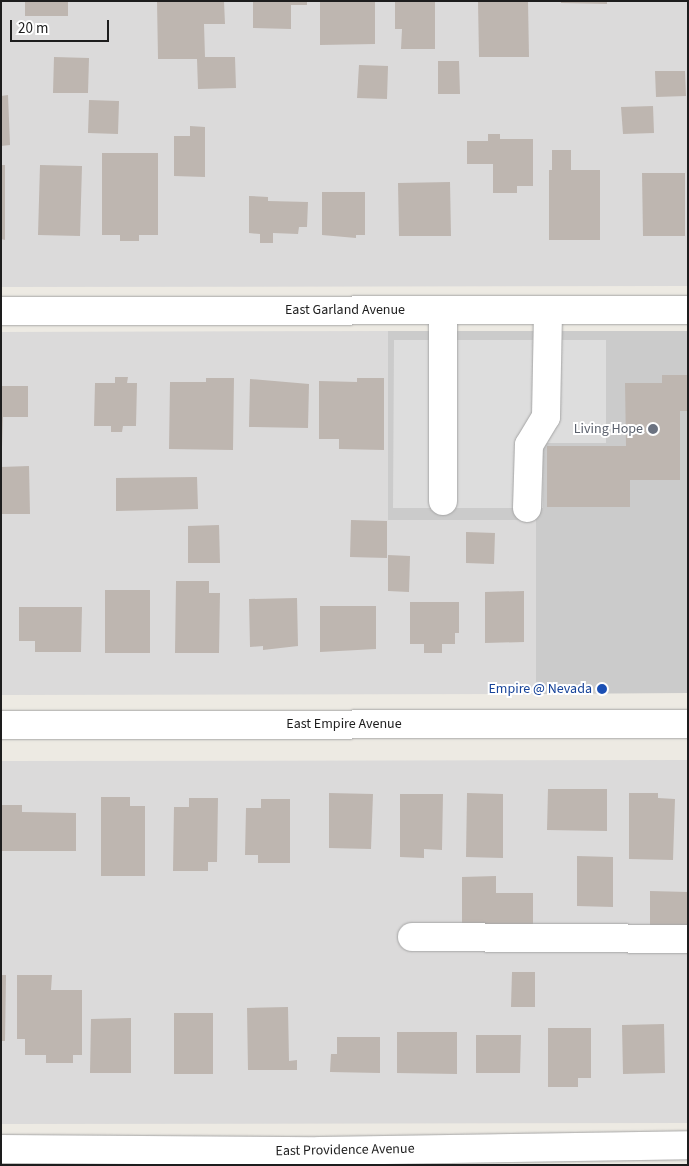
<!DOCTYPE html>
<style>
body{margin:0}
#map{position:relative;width:689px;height:1166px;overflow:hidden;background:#edeae3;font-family:"Source Sans 3",sans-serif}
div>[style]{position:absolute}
.residential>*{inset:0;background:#dbdada}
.religious>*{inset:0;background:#cbcbcb}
.parking>*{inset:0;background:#ddd}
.building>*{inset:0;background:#beb6b0}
.roads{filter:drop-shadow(0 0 1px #a4a4a4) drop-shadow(0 0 1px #a4a4a4)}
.minor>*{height:28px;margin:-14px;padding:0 14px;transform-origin:14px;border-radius:14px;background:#fff}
.dots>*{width:14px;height:14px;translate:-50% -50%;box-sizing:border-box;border:2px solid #fff;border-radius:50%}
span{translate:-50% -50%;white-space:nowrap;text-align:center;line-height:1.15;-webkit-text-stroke:4px #fff;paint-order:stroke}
.street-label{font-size:14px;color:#1d1d1d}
.worship-label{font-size:14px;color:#5b616d}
.right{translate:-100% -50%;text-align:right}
.transit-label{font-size:14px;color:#164399}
.frame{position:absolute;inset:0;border:2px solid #1d1d1d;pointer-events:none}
.scale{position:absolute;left:10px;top:20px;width:99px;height:22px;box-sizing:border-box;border:2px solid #1d1d1d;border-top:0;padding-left:6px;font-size:15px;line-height:18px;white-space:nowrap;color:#1d1d1d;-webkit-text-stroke:4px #fff;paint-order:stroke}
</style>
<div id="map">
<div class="residential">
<div style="clip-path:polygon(1px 1px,688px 1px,688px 286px,1px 287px)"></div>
<div style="clip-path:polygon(388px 331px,388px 519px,536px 520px,536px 694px,1px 695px,1px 332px)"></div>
<div style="clip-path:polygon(688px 760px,688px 1123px,1px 1124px,1px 761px)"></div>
</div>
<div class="religious">
<div style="clip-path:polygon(388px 331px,688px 331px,688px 693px,536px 694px,536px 520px,388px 520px)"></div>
</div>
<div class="parking">
<div style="clip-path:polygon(394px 340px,606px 340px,606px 443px,543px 443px,543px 508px,393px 508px)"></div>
</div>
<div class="building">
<div style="clip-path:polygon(25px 1px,68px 1px,68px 16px,25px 16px)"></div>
<div style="clip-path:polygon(157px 1px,224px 1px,225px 24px,204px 24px,205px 57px,235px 57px,236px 88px,198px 89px,197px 59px,158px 59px)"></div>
<div style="clip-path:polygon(253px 1px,307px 1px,307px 5px,291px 5px,291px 29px,253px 28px)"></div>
<div style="clip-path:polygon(320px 1px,375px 1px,375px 44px,320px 45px)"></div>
<div style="clip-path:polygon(395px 1px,435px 1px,435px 49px,401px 49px,402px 29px,395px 29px)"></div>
<div style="clip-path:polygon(478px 1px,528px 1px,529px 57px,479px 57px)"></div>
<div style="clip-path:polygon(561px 1px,607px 1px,607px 4px,561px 3px)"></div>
<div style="clip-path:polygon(54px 57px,89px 58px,88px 93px,53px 93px)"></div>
<div style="clip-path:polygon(438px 61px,459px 61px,460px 94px,438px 94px)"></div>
<div style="clip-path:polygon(359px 65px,388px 66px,387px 99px,357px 98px)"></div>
<div style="clip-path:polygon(655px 71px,685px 71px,686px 96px,656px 97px)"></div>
<div style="clip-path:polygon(8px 95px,10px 145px,1px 146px,1px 96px)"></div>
<div style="clip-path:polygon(89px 100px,119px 101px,118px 134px,88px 133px)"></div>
<div style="clip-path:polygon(653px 106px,654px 133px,623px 134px,621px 107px)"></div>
<div style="clip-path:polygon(190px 126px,205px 127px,205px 177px,174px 176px,174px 136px,190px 136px)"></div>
<div style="clip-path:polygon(488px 134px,500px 134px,500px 139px,533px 139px,533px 186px,517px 186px,517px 193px,493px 193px,493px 164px,467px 164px,467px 141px,488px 141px)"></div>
<div style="clip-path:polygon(552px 150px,571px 150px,571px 170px,600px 170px,600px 240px,549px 240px,549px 170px,552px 170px)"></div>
<div style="clip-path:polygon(102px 153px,158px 153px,158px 235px,139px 235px,139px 241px,120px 241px,120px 235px,102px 235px)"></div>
<div style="clip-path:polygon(1px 165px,5px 165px,5px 240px,1px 239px)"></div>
<div style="clip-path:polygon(40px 165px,82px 166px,80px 236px,38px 235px)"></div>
<div style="clip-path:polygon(642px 173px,685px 173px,685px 236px,643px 236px)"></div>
<div style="clip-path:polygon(450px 182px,451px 236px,399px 236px,398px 183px)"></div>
<div style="clip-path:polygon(322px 192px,365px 192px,365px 235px,356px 235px,356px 238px,322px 235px)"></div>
<div style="clip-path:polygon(249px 196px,268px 197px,268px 201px,308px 202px,307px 227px,299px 227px,298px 234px,273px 233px,273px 243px,260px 243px,260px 234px,249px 233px)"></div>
<div style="clip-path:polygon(662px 375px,688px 375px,688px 411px,680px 411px,680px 480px,630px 480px,630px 507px,547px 507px,547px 446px,626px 446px,625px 383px,662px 383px)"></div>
<div style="clip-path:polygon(115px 377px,128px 377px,127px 383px,137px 383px,136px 426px,123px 426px,122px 432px,111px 432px,111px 426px,94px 426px,95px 383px,115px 383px)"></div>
<div style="clip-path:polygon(206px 378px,234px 378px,233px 450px,169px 449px,170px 382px,206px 382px)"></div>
<div style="clip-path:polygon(357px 378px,384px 378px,384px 450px,339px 449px,339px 439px,319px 439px,319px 381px,357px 382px)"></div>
<div style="clip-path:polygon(250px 379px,309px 384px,308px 428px,249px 427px)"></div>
<div style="clip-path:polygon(1px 386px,28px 386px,28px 417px,3px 417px,3px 447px)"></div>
<div style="clip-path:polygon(29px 466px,30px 514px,1px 514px,1px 467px)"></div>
<div style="clip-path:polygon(197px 477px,198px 509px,116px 511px,116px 478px)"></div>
<div style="clip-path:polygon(351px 520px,387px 521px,387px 558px,350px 557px)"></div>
<div style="clip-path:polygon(219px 525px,220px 563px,188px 563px,188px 526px)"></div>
<div style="clip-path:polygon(466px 532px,495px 533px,494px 564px,466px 563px)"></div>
<div style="clip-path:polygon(388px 555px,410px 556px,409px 592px,388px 591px)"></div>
<div style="clip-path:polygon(176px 581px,209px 581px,209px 593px,220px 593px,219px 653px,175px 653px)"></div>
<div style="clip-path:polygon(105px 590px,150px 590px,150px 653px,105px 653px)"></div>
<div style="clip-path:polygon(524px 591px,524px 642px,485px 643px,485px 592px)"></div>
<div style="clip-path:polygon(297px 598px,298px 646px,263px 650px,263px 646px,250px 647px,249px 599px)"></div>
<div style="clip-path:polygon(410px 602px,459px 602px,459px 633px,455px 633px,455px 644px,442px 644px,442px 653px,424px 653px,424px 644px,410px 644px)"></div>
<div style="clip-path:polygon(320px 606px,376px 606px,376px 649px,320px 652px)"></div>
<div style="clip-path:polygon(19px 607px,82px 607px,81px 652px,35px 652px,35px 641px,19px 641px)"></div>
<div style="clip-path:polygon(548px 789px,607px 789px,607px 831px,547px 830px)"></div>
<div style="clip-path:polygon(329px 793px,373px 794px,371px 849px,329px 848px)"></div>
<div style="clip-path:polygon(467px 793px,503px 794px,503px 858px,466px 857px)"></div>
<div style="clip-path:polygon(629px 793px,658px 793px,658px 798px,675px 799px,673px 860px,629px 859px)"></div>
<div style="clip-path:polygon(400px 794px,443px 794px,442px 850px,424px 849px,424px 858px,400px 857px)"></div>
<div style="clip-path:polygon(101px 797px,130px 797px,130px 806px,145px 806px,145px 876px,101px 876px)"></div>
<div style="clip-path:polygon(189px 798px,218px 798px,217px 862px,208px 862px,208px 871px,173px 871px,174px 807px,189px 807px)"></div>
<div style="clip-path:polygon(261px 799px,290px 799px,290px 863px,258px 863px,258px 855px,245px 855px,246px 808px,261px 808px)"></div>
<div style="clip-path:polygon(1px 805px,22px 805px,22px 812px,76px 813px,76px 851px,1px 851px)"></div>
<div style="clip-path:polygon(577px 856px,613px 857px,613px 907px,577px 906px)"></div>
<div style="clip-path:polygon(496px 876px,496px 893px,533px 893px,533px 931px,462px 932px,462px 877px)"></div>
<div style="clip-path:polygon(650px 891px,688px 892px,687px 929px,650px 929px)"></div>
<div style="clip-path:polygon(512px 972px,535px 972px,535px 1007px,511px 1007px)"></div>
<div style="clip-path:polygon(1px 975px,6px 975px,5px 1041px,1px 1041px)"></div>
<div style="clip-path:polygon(17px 975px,52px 975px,51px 990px,82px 990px,82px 1055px,73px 1055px,73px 1063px,46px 1063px,46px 1055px,25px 1055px,25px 1039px,17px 1039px)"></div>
<div style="clip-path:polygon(288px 1007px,289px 1061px,297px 1060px,297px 1070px,248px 1070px,247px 1008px)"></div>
<div style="clip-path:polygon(174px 1013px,213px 1013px,213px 1074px,174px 1074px)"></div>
<div style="clip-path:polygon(131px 1018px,131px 1073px,90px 1073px,91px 1019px)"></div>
<div style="clip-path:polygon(664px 1024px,665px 1073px,623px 1074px,622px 1025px)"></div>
<div style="clip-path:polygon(548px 1028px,591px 1028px,591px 1078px,578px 1078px,578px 1087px,548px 1087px)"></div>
<div style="clip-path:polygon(397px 1032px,457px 1032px,457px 1074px,397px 1073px)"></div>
<div style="clip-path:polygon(476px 1035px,521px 1035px,520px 1073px,476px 1073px)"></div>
<div style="clip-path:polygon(337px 1037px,380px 1037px,380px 1073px,330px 1072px,331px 1054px,337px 1054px)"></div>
</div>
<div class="roads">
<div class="minor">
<div style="left:1px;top:311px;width:687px;rotate:-0.08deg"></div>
<div style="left:443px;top:501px;width:191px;rotate:-90deg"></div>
<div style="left:527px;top:508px;width:63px;rotate:-88.2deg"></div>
<div style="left:529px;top:445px;width:33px;rotate:-59deg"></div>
<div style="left:546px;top:417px;width:106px;rotate:-88.9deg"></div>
<div style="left:1px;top:725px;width:687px;rotate:-0.08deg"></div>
<div style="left:412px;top:937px;width:276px;rotate:0.4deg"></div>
<div style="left:1px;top:1149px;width:319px;rotate:0.4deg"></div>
<div style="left:320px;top:1151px;width:368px;rotate:-0.9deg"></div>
</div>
</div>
<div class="dots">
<div style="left:653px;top:429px;background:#6b7280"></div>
<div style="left:602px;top:689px;background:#1a4fb4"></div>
</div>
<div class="street-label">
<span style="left:345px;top:310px">East Garland Avenue</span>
<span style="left:344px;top:724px">East Empire Avenue</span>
<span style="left:345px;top:1150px;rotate:-1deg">East Providence Avenue</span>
</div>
<div class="worship-label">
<span class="right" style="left:643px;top:429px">Living Hope</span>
</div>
<div class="transit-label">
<span class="right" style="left:592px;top:689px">Empire @ Nevada</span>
</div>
<div class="frame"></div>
<div class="scale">20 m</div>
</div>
